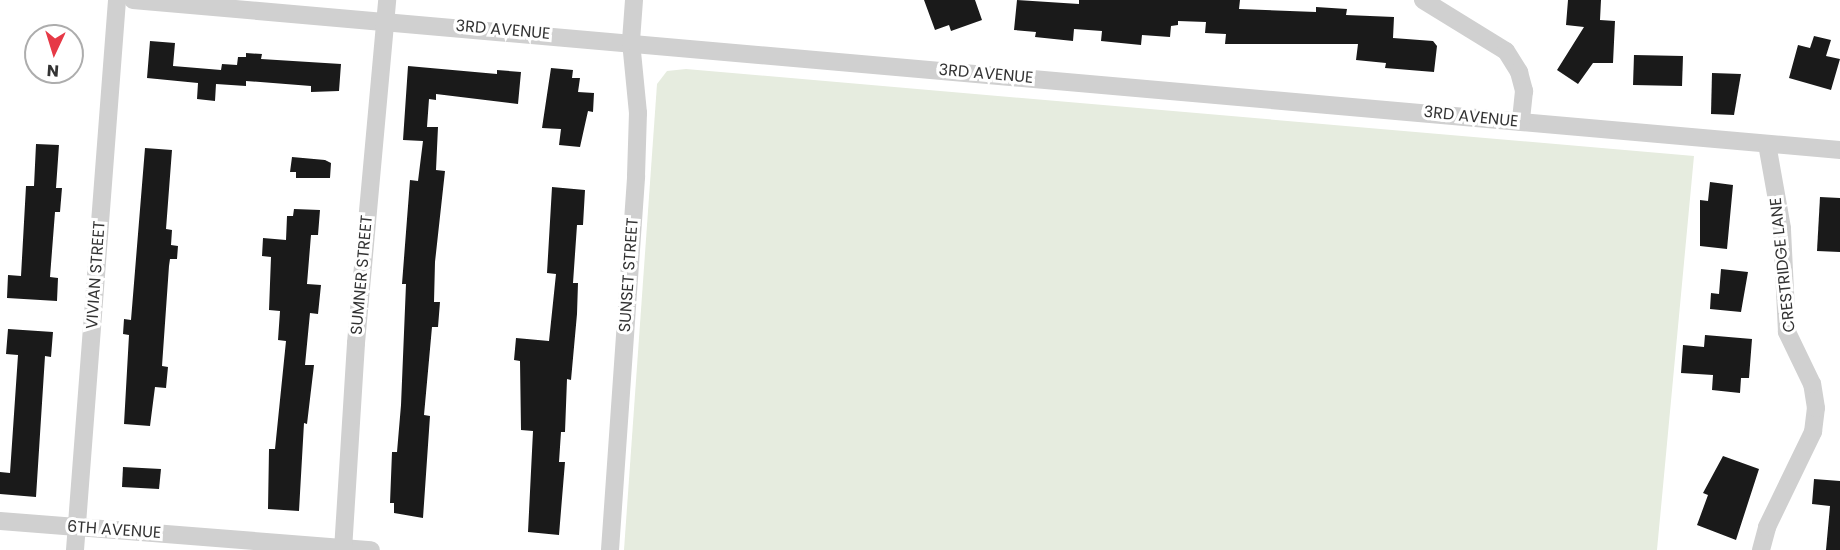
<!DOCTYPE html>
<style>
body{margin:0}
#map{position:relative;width:1840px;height:550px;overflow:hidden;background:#fff;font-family:Poppins,sans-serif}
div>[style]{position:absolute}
.green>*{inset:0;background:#e6ecdf}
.building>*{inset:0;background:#1a1a1a}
.minor>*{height:18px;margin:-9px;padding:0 9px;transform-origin:9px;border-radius:9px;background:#d0d0d0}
span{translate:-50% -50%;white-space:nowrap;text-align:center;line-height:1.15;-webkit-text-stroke:6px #fff;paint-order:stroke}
.street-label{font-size:16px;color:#333}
.north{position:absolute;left:24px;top:24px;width:60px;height:60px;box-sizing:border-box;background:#fff;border:2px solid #adadad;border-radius:50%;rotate:184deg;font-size:16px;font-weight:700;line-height:24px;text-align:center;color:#333}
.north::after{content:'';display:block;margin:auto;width:21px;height:27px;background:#e63946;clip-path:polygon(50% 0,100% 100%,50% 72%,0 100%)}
</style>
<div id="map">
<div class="green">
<div style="clip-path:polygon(686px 69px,1694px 156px,1657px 550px,624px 550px,657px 84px,667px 71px)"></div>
</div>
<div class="building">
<div style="clip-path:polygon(924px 0,975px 0,982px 20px,951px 31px,949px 25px,935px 30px)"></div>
<div style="clip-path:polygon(1017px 0,1079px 4px,1079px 0,1240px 0,1239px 9px,1316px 12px,1316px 7px,1347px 9px,1346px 15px,1394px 17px,1393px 38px,1433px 41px,1437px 46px,1434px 72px,1385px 68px,1386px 63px,1356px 60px,1358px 44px,1225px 44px,1226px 34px,1205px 33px,1206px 22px,1178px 21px,1178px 25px,1171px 26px,1170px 37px,1142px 35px,1141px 45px,1101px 41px,1102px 31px,1074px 29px,1073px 41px,1035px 37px,1036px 32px,1014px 30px)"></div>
<div style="clip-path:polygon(1568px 0,1601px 0,1600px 20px,1615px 21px,1613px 63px,1593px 63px,1578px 84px,1557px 70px,1584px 27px,1566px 25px)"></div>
<div style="clip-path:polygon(1814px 36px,1831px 40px,1826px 56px,1840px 59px,1831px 90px,1789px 78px,1798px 45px,1810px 48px)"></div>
<div style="clip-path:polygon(150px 41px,175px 43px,173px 66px,221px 70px,222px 64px,237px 65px,238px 57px,246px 57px,246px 53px,262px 54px,261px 59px,341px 64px,339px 91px,311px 92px,311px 86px,246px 81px,246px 86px,216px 84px,215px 101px,197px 99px,198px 83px,147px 78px)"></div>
<div style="clip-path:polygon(1634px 55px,1683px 56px,1682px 86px,1633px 85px)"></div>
<div style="clip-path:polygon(408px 66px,497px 74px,497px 70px,521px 72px,518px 104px,436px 94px,436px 100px,429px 99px,427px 127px,438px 127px,436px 170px,445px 171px,435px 262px,434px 302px,440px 302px,438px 327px,432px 327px,424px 415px,430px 416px,423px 518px,394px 513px,394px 503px,390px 503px,392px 452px,397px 452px,401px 405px,406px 284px,402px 284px,410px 180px,418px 181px,423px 141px,403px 140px)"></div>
<div style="clip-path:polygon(551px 68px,573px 70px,572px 78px,580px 78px,578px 92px,594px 93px,593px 112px,588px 111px,580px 147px,559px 145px,561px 129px,542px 128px)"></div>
<div style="clip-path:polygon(1712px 73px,1741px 74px,1734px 115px,1711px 114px)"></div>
<div style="clip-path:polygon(36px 144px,59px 145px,56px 188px,62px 188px,60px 212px,55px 212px,50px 277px,58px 278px,57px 301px,7px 298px,8px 275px,21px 276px,26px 186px,34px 186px)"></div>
<div style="clip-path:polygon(145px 148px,172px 150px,166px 229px,172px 230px,171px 245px,178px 246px,177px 259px,170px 259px,169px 266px,162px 366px,168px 367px,166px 388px,155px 387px,150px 426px,124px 424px,129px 335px,123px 334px,124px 319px,131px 320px)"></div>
<div style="clip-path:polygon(292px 157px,325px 160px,331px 163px,330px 178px,296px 178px,296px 172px,290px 172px)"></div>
<div style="clip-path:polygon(1710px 182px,1733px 185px,1727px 249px,1700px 246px,1700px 200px,1708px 201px)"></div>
<div style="clip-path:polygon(552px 187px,585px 190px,583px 225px,577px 225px,573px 283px,578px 283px,577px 314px,571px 380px,567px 379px,565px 432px,561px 432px,559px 462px,565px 462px,559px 535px,528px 532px,533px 431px,521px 430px,520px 361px,514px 360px,516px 338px,549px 341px,556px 274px,547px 273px)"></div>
<div style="clip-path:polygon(1820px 197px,1840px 198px,1840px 252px,1817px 251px)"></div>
<div style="clip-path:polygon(294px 209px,320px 210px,318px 235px,311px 235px,307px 284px,321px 285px,318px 314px,310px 313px,305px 365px,314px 365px,307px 424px,304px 423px,299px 511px,268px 509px,269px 449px,275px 449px,286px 341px,278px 340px,280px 311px,269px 310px,271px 257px,262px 256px,263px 238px,286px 240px,287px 216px,293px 216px)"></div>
<div style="clip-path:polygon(1721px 269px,1748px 272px,1741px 312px,1710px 309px,1711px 293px,1719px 294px)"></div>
<div style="clip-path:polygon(8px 329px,53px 332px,51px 357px,45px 356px,36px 497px,0 494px,0 472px,10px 473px,18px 355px,6px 354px)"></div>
<div style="clip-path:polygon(1705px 335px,1752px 339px,1749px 378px,1741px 378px,1740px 393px,1712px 390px,1713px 375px,1681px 373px,1683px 345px,1704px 347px)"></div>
<div style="clip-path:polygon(1723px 456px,1759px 469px,1736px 540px,1697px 525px,1708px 495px,1703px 493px)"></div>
<div style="clip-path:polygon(123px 467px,161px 469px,159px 489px,122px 487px)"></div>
<div style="clip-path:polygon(1814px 479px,1840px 481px,1840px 550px,1826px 550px,1830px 506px,1812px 504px)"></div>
</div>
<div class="minor">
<div style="left:133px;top:0;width:1714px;rotate:5.02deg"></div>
<div style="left:1423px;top:0;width:97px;rotate:31.6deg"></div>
<div style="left:1506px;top:51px;width:25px;rotate:58deg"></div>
<div style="left:1519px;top:72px;width:20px;rotate:75deg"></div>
<div style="left:1524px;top:91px;width:31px;rotate:96deg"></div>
<div style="left:0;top:521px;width:372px;rotate:4.5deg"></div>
<div style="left:75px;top:550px;width:552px;rotate:-85.63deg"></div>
<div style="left:343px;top:550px;width:207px;rotate:-86.4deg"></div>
<div style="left:356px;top:343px;width:344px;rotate:-84.8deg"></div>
<div style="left:610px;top:550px;width:375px;rotate:-86deg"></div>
<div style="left:636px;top:176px;width:63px;rotate:-88.2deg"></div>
<div style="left:638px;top:113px;width:72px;rotate:-95.6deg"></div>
<div style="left:631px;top:41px;width:41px;rotate:-85.8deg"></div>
<div style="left:1761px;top:550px;width:24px;rotate:-75deg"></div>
<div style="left:1767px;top:527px;width:106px;rotate:-64.2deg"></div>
<div style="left:1813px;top:432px;width:24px;rotate:-83deg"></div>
<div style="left:1816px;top:408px;width:24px;rotate:-99deg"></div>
<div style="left:1812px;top:384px;width:58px;rotate:-115.7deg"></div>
<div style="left:1787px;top:332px;width:104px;rotate:-92.8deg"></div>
<div style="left:1782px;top:228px;width:85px;rotate:-100.1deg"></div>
</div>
<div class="street-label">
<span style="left:503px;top:30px;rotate:5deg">3RD AVENUE</span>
<span style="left:986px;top:74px;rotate:5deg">3RD AVENUE</span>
<span style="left:1471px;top:117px;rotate:6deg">3RD AVENUE</span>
<span style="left:1783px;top:265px;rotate:-96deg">CRESTRIDGE LANE</span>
<span style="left:96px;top:275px;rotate:-86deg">VIVIAN STREET</span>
<span style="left:362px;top:275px;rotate:-85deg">SUMNER STREET</span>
<span style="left:629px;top:275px;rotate:-86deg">SUNSET STREET</span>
<span style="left:114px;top:530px;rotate:4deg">6TH AVENUE</span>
</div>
<div class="north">N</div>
</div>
